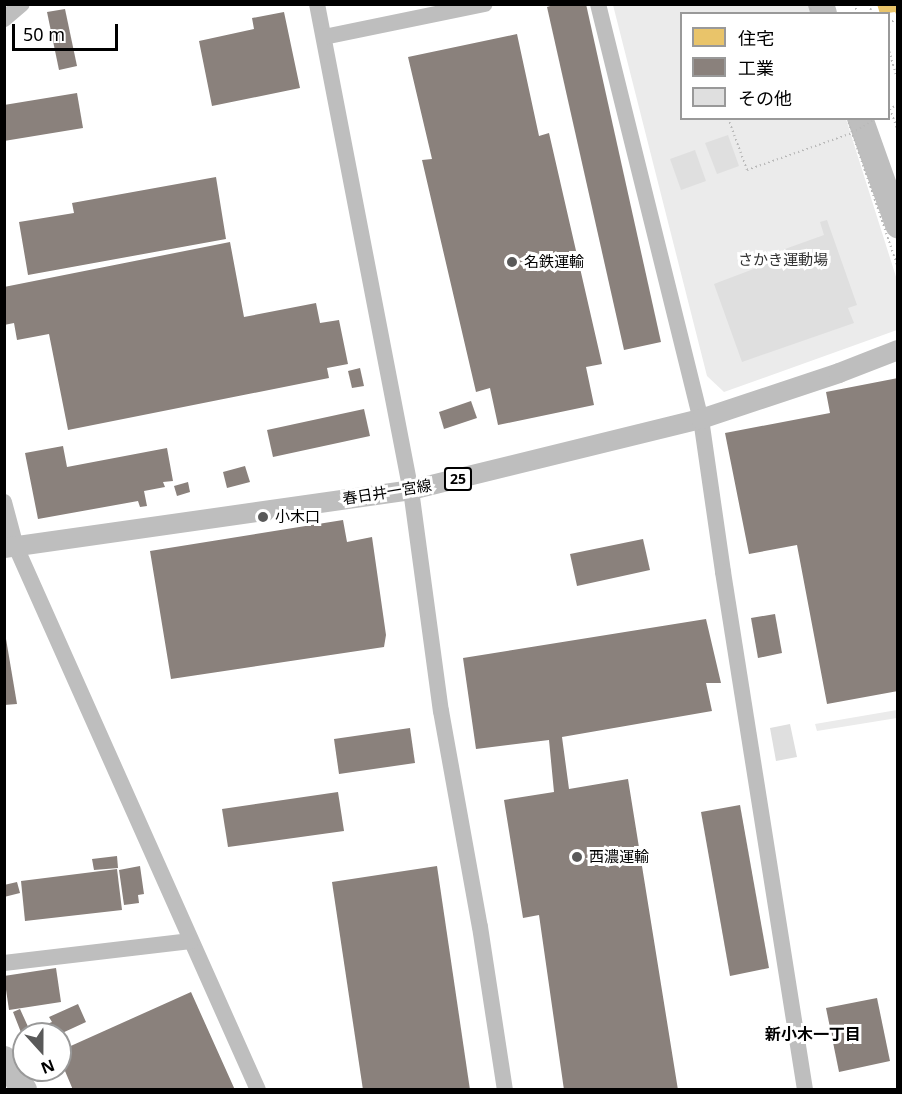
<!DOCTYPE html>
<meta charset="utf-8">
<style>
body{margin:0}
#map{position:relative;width:902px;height:1094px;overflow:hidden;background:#fff;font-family:"Noto Sans","Noto Sans JP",sans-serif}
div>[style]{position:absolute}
.green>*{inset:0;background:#ebebeb}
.homes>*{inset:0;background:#e9c46a}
.industry>*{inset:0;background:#8a817c}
.river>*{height:26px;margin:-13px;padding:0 13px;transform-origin:13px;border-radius:13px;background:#bebebe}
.building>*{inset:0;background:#dfdfdf}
.path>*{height:2px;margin-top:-1px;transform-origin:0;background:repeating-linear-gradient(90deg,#b9b9b9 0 1.5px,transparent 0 4.5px)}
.tertiary>*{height:16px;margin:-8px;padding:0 8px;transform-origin:8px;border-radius:8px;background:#bebebe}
.primary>*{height:20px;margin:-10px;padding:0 10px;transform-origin:10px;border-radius:10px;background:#bebebe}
.dots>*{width:16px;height:16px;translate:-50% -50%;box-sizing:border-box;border:3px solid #fff;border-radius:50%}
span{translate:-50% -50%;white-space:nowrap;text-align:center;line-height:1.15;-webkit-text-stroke:6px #fff;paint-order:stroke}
.shield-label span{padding:2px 4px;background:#fff;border:2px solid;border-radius:4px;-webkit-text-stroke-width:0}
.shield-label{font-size:14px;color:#000;font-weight:700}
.park-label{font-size:15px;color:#323232}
.poi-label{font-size:15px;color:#000}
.left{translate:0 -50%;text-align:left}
.street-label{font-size:15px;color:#000}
.neighbourhood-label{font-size:16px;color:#000;font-weight:700}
.frame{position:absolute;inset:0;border:6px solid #000;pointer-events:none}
.legend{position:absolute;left:680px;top:12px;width:210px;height:108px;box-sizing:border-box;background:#fff;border:2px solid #999;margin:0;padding:8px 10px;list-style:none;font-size:18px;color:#000}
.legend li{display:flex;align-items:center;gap:12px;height:30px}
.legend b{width:30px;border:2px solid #999}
.north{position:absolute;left:12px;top:1022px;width:60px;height:60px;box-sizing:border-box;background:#fff;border:2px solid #999;border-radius:50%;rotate:159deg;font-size:16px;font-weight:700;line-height:24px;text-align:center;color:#000}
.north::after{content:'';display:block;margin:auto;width:21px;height:27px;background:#595959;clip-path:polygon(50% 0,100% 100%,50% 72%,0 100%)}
.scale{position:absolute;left:12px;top:24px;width:106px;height:27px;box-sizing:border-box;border:3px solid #000;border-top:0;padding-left:8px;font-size:18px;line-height:21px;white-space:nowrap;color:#000;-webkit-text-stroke:4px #fff;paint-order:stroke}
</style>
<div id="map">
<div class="green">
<div style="clip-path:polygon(613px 5px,809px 5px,812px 13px,682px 14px,682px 118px,846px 119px,897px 280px,897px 330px,724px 392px,707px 376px)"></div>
<div style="clip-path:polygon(897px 710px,897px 718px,817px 731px,815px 724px)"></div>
</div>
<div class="homes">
<div style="clip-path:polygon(877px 4px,898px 4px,898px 18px,895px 12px,880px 14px)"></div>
</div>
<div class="industry">
<div style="clip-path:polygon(557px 4px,586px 4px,661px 342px,624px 350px,547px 7px)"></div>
<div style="clip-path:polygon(65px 9px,77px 66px,59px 70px,47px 12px)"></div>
<div style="clip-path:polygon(284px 12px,300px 88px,212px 106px,199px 41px,254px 29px,252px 18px)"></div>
<div style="clip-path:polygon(517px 34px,539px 136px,549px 133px,602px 364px,586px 367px,594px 405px,498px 425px,490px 388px,476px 392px,422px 160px,432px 159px,408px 57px)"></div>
<div style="clip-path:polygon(77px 93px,83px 128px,4px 141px,4px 105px)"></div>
<div style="clip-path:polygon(216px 177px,226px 239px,28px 275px,19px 222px,74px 213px,72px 203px)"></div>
<div style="clip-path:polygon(230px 242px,244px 317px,316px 303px,320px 323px,339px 320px,348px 364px,327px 368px,329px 378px,68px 430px,49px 334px,17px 340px,14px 323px,4px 325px,4px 287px)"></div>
<div style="clip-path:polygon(360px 368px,364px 386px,352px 388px,348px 371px)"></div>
<div style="clip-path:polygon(898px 378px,898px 691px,827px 704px,797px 545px,749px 554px,725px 433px,830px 413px,826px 392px)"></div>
<div style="clip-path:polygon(471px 401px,477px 418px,444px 429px,439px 412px)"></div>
<div style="clip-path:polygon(364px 409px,370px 436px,273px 457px,267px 430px)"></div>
<div style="clip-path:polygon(63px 446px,67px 467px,167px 448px,173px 481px,163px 482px,165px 487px,144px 491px,147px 506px,140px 507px,138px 501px,38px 519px,25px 453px)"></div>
<div style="clip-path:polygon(245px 466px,250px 482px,227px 488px,223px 472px)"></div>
<div style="clip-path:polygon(188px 482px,190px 492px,177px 496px,174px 486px)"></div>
<div style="clip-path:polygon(343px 520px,347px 542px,372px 537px,386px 635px,384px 647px,171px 679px,150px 551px)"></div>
<div style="clip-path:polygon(643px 539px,650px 570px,577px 586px,570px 554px)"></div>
<div style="clip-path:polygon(775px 614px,782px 653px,758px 658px,751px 618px)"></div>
<div style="clip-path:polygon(706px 619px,721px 683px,706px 683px,712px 711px,562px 737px,569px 789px,628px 779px,678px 1090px,564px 1090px,539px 915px,523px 918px,504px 800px,554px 792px,549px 740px,476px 749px,463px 658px)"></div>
<div style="clip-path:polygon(4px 627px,17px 704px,4px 705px)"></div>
<div style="clip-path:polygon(410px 728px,415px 763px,339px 774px,334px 739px)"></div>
<div style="clip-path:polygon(338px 792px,344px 831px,228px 847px,222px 809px)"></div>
<div style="clip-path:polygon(740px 805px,769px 968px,730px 976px,701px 812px)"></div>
<div style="clip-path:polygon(117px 856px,118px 868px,94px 870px,92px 859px)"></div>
<div style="clip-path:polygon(140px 866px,144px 894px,138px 895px,139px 903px,124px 905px,119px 870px)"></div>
<div style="clip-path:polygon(437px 866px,470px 1090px,363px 1090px,332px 882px)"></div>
<div style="clip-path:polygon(117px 869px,122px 910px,25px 921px,21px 881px)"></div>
<div style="clip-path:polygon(17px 882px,20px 893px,4px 897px,4px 885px)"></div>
<div style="clip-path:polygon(56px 968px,61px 1002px,9px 1010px,4px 976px)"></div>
<div style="clip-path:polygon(191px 992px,235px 1090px,73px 1090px,65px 1071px,49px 1079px,45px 1070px,60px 1070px,60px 1039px,64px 1049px)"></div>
<div style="clip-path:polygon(877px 998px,890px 1061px,839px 1072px,826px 1008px)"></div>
<div style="clip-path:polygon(78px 1004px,86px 1022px,60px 1034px,28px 1032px,22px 1035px,13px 1012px,20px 1009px,30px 1031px,52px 1022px,49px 1017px)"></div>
</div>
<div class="river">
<div style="left:821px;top:4px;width:10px;rotate:73deg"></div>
<div style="left:860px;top:118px;width:114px;rotate:70.4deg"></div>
<div style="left:4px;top:1059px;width:37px;rotate:57deg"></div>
</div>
<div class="building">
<div style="clip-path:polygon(728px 135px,739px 166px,717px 174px,705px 143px)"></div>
<div style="clip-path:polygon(695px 150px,706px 181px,681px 190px,670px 159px)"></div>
<div style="clip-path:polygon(827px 220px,857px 305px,848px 308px,854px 323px,742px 362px,714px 284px,788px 256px,785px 249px,824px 235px,820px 222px)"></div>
<div style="clip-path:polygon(790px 724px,797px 757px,776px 761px,770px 728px)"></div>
</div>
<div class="path">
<div style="left:809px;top:4px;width:10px;rotate:73deg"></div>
<div style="left:854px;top:4px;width:11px;rotate:68deg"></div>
<div style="left:869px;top:4px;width:10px;rotate:73deg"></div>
<div style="left:888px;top:23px;width:11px;rotate:-22deg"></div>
<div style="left:888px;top:47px;width:35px;rotate:74deg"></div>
<div style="left:898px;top:104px;width:9px;rotate:148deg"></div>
<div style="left:890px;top:109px;width:23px;rotate:70deg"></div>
<div style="left:888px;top:105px;width:5px;rotate:90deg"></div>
<div style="left:728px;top:118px;width:55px;rotate:69.9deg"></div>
<div style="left:747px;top:170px;width:111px;rotate:-19.4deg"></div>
<div style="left:852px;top:133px;width:29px;rotate:-31deg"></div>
<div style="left:847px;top:118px;width:158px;rotate:71.2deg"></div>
</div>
<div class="tertiary">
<div style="left:317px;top:4px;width:495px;rotate:79.1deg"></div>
<div style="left:411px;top:490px;width:223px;rotate:82.3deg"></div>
<div style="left:441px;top:711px;width:219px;rotate:79.8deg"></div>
<div style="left:480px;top:927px;width:165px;rotate:81.3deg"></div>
<div style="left:598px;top:4px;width:428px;rotate:76.1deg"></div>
<div style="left:701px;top:419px;width:155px;rotate:81.8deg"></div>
<div style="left:723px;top:572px;width:524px;rotate:81deg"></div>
<div style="left:4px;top:19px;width:23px;rotate:-40deg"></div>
<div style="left:324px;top:37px;width:164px;rotate:-11.6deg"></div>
<div style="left:4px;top:502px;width:47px;rotate:75.1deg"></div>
<div style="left:16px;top:547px;width:594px;rotate:65.98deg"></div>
<div style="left:4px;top:963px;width:188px;rotate:-6.7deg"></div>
</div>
<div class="primary">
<div style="left:4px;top:548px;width:411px;rotate:-8.1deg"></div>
<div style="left:411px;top:490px;width:299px;rotate:-13.8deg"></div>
<div style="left:701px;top:419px;width:145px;rotate:-18.4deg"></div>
<div style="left:839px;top:373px;width:63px;rotate:-21.3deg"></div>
</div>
<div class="dots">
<div style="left:512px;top:262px;background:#595959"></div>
<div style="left:263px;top:517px;background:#595959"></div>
<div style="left:577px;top:857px;background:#595959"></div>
</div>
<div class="shield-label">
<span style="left:458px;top:479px">25</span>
</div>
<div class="park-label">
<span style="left:783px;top:260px">さかき運動場</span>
</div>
<div class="poi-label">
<span class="left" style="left:524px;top:262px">名鉄運輸</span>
<span class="left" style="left:275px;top:517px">小木口</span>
<span class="left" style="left:589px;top:857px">西濃運輸</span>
</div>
<div class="street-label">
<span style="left:387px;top:492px;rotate:-9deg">春日井一宮線</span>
</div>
<div class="neighbourhood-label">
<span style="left:813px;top:1034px">新小木一丁目</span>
</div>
<div class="frame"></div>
<ul class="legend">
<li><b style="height:16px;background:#e9c46a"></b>住宅</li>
<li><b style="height:16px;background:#8a817c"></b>工業</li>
<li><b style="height:16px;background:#dfdfdf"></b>その他</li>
</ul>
<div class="north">N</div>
<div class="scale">50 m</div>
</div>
